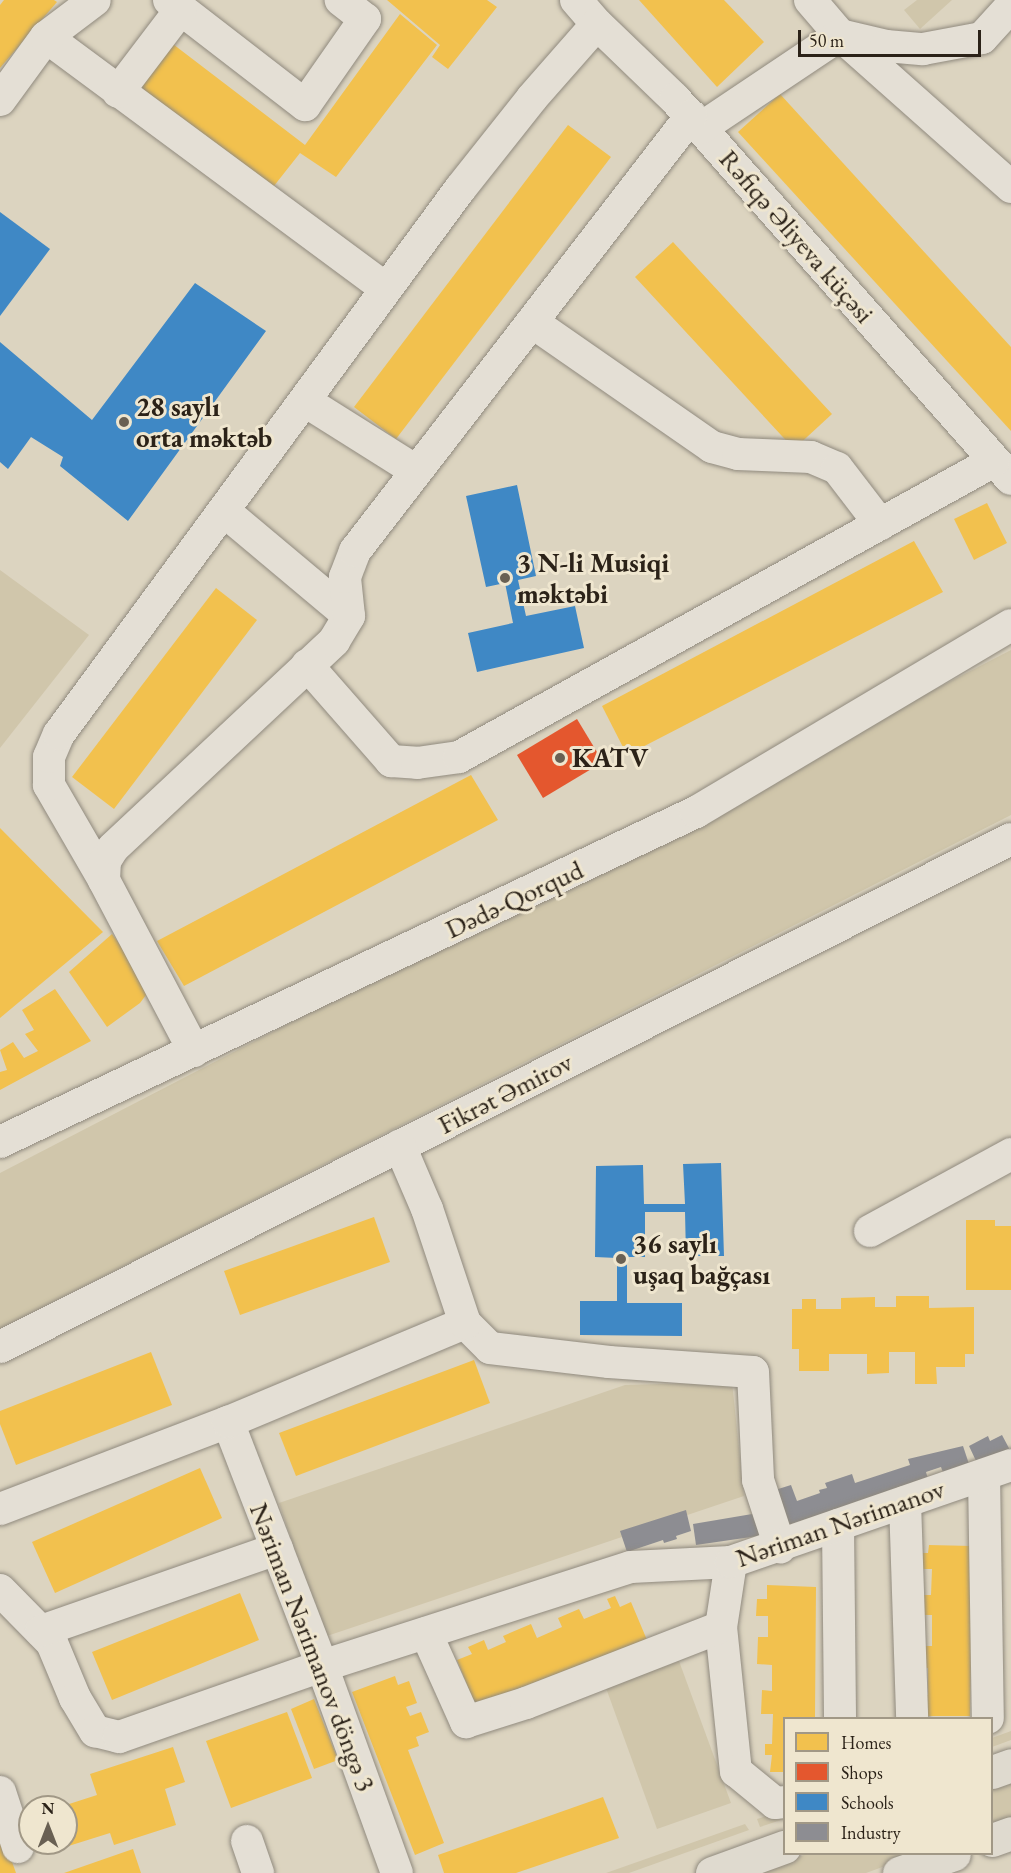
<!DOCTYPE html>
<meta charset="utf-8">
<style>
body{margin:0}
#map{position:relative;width:1011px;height:1873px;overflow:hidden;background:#dcd4c0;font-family:"EB Garamond",serif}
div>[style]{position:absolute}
.green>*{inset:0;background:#d0c6ab}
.homes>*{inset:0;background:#f2c14e}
.shops>*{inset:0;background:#e4572e}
.schools>*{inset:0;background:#3f88c5}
.industry>*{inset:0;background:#8d8d92}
.roads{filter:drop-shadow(0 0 2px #908a7e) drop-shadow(0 0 2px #908a7e)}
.minor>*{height:32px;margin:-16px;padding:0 16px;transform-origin:16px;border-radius:16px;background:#e4dfd5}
.major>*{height:33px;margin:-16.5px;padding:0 16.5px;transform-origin:16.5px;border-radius:16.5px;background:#dfdacf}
.dots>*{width:16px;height:16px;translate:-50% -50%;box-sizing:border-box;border:3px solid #efe6cf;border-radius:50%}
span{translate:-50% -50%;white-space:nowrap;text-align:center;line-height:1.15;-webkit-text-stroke:6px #efe6cf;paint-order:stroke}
.street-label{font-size:27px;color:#2b2218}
.poi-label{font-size:27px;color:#2b2218;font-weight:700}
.left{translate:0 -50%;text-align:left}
.legend{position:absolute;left:783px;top:1717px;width:210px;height:138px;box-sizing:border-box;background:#efe6cf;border:2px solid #a19886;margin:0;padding:8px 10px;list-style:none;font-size:18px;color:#2b2218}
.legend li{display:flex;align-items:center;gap:12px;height:30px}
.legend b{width:30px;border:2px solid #a19886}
.north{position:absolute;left:18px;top:1795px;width:60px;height:60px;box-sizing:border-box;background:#efe6cf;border:2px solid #a19886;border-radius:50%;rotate:0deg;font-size:16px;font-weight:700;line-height:24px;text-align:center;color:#2b2218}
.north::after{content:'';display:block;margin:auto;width:21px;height:27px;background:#696053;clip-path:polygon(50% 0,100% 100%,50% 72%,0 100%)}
.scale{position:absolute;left:798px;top:30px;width:183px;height:27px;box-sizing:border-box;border:3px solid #2b2218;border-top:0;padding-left:8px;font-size:18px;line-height:21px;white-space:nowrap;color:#2b2218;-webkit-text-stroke:4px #efe6cf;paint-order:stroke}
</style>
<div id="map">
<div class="green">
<div style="clip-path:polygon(917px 0,952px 0,920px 29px,904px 10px)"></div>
<div style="clip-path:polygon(0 570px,89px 635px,0 748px)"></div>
<div style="clip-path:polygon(1011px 650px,1011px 815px,0 1329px,0 1173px)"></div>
<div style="clip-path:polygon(732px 1382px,744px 1496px,324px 1637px,279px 1503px,625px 1385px)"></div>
<div style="clip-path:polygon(679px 1661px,731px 1803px,657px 1829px,606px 1688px)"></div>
<div style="clip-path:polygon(1011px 1731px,1011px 1740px,992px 1747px,992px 1738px)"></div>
<div style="clip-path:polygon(1011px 1781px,1011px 1821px,992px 1828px,992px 1788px)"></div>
<div style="clip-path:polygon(784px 1810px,784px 1819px,760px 1827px,757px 1819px)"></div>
<div style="clip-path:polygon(745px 1824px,749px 1830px,629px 1873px,606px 1873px)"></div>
<div style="clip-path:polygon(807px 1854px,918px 1854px,866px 1873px,750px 1873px)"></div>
</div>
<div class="homes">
<div style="clip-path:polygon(4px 0,54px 0,57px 2px,0 68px,0 5px)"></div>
<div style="clip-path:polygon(387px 0,487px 0,497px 7px,448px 69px,432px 57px,440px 45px)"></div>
<div style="clip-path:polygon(639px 0,724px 0,764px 42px,717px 87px)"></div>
<div style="clip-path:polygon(400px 14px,437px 45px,336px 177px,300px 153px,270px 191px,130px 84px,165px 38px,305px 145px)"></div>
<div style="clip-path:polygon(780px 94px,1011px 347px,1011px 431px,738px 132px)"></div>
<div style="clip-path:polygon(568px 125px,611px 157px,396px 439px,354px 407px)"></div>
<div style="clip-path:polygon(673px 242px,832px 414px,794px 449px,635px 277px)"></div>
<div style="clip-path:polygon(987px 503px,1007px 543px,974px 560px,954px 519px)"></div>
<div style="clip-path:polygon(914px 541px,943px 592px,627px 755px,602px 706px)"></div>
<div style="clip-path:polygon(216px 588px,257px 620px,114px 809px,72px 777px)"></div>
<div style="clip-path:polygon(471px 775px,498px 820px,184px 986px,157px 941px)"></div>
<div style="clip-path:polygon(0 828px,103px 932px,0 1018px)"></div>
<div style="clip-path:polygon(112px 934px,152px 987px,140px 1003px,107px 1027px,69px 972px)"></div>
<div style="clip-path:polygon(55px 989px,91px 1041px,0 1090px,0 1072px,7px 1070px,0 1050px,13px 1042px,24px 1058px,38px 1051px,25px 1034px,34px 1030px,22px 1010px)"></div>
<div style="clip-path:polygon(374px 1217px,390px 1262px,240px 1315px,224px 1271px)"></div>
<div style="clip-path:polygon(966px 1220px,995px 1220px,995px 1226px,1011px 1226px,1011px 1290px,966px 1290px)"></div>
<div style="clip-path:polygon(896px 1296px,929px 1296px,929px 1308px,974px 1307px,974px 1354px,965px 1354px,965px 1367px,936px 1367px,937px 1384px,915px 1384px,915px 1352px,889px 1352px,889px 1373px,867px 1374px,867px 1354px,829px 1354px,829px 1371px,799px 1371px,799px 1349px,792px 1349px,792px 1309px,802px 1309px,802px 1299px,816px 1299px,816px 1309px,841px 1309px,841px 1298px,875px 1297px,875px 1307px,896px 1307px)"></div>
<div style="clip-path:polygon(151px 1352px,172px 1405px,16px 1465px,0 1424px,0 1411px)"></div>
<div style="clip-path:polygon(474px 1360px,490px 1403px,296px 1476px,279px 1433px)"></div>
<div style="clip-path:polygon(200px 1468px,222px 1518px,55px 1593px,32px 1542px)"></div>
<div style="clip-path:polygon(929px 1545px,972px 1546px,970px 1716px,928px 1716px,928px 1708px,919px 1707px,919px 1694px,928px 1695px,928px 1668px,920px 1668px,921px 1646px,932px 1646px,932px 1615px,922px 1615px,922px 1595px,931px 1595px,932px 1569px,918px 1569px,919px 1553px,928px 1553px)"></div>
<div style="clip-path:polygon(767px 1585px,816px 1587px,815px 1718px,784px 1718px,784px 1772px,770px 1772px,772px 1755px,765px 1755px,765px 1744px,772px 1744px,773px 1714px,761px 1714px,762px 1690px,772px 1691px,772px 1665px,757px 1664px,758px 1637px,768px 1637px,768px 1616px,756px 1616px,757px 1599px,767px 1599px)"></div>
<div style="clip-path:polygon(240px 1593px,259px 1640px,112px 1700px,92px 1652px)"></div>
<div style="clip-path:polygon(615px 1596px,620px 1607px,631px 1602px,647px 1640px,475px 1705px,457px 1660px,472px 1654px,468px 1647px,484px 1640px,488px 1650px,506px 1642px,503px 1636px,531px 1624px,537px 1638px,562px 1627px,558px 1618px,579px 1609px,584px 1619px,611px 1608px,607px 1599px)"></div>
<div style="clip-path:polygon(395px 1676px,398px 1685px,409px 1681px,417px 1703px,406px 1707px,410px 1716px,421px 1712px,429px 1732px,416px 1737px,419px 1746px,408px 1750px,444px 1843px,415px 1855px,352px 1692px)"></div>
<div style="clip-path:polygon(314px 1699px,338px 1760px,314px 1769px,291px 1709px)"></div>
<div style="clip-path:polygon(287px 1712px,312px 1778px,231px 1808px,206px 1741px)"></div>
<div style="clip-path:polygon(173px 1747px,185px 1782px,165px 1789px,176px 1825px,114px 1845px,110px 1833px,43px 1854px,39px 1843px,66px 1843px,66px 1805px,97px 1795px,90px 1774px)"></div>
<div style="clip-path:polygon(603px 1797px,619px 1838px,516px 1873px,444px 1873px,438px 1855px)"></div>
<div style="clip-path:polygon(0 1828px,16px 1873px,0 1873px)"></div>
<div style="clip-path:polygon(133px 1849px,141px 1873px,64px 1873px)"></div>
</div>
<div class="shops">
<div style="clip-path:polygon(577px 719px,603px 762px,543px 798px,517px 755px)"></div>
</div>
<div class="schools">
<div style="clip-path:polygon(0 212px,50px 249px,0 316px)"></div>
<div style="clip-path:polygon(195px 283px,266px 331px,128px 521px,60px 466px,63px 457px,31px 437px,8px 469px,0 462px,0 342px,92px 420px)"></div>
<div style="clip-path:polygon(517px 485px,536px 576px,518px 580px,526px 616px,575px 606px,584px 648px,477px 672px,468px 633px,513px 623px,505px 583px,486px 587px,466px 496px)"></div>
<div style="clip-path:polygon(721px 1163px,724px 1256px,686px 1256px,685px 1212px,645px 1212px,645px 1257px,627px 1257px,627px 1303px,682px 1303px,682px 1336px,580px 1335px,580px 1301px,617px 1301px,617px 1258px,595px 1257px,596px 1166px,643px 1165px,644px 1204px,685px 1204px,683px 1164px)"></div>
</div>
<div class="industry">
<div style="clip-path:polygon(1002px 1435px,1011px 1452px,1000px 1457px,997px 1453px,977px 1463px,969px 1446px,988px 1436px,990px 1441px)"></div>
<div style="clip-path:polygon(963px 1446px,970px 1467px,944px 1475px,941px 1467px,926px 1472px,928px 1479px,779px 1528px,775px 1490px,791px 1485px,797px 1501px,820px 1493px,819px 1490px,827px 1488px,825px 1483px,852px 1474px,855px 1483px,910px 1465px,908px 1459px)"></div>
<div style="clip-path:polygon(686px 1510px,691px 1531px,676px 1536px,677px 1539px,664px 1543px,663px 1540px,627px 1552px,620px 1531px)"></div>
<div style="clip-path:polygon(764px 1512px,769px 1530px,758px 1536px,696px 1545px,693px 1524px)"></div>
</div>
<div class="roads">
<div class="minor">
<div style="left:169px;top:0;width:172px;rotate:37.7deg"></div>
<div style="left:305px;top:105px;width:105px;rotate:-55.1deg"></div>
<div style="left:365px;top:19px;width:31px;rotate:-142deg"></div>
<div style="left:576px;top:0;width:32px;rotate:49deg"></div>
<div style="left:597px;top:24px;width:108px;rotate:43.9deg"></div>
<div style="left:675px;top:99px;width:507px;rotate:48.52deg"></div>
<div style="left:810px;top:0;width:46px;rotate:49.4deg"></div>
<div style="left:840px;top:35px;width:229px;rotate:41.6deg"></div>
<div style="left:46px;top:37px;width:422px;rotate:36.5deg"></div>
<div style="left:118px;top:92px;width:104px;rotate:-52.8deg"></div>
<div style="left:0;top:100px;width:78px;rotate:-53.9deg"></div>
<div style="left:46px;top:37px;width:61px;rotate:-37.1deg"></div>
<div style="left:701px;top:128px;width:167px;rotate:-33.8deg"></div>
<div style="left:840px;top:35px;width:47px;rotate:13.4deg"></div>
<div style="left:886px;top:46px;width:37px;rotate:5deg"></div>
<div style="left:923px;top:49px;width:60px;rotate:-10.6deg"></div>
<div style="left:982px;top:38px;width:43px;rotate:-47.8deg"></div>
<div style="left:532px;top:322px;width:219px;rotate:34.8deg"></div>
<div style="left:712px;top:447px;width:27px;rotate:15deg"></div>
<div style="left:738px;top:454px;width:73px;rotate:2.4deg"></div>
<div style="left:811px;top:457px;width:28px;rotate:23deg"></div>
<div style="left:837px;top:468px;width:71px;rotate:52.5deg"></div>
<div style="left:305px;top:401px;width:131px;rotate:32.2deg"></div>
<div style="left:224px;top:511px;width:163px;rotate:40deg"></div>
<div style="left:307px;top:665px;width:128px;rotate:48.8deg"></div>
<div style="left:391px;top:761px;width:26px;rotate:4deg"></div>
<div style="left:417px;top:763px;width:42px;rotate:-8.1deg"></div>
<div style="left:459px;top:757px;width:611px;rotate:-28.95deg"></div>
<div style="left:104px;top:880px;width:110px;rotate:-120.1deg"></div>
<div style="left:49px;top:785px;width:28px;rotate:-90deg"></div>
<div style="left:49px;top:757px;width:25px;rotate:-67deg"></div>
<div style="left:59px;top:734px;width:677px;rotate:-53.66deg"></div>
<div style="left:460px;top:189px;width:116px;rotate:-51.6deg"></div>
<div style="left:532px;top:98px;width:98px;rotate:-48.7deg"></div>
<div style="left:194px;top:1051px;width:193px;rotate:-117.8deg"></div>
<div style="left:104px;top:880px;width:19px;rotate:-87deg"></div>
<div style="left:105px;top:861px;width:15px;rotate:-58deg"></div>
<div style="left:113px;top:848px;width:303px;rotate:-43.1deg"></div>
<div style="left:334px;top:641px;width:29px;rotate:-59deg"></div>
<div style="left:349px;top:616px;width:39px;rotate:-96deg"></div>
<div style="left:345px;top:577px;width:28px;rotate:-69deg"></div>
<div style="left:355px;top:551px;width:550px;rotate:-52.32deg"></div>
<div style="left:0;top:1142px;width:770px;rotate:-25.37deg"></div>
<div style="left:696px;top:812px;width:366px;rotate:-30.7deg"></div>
<div style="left:870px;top:1231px;width:161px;rotate:-28.6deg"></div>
<div style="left:465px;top:1323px;width:35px;rotate:45deg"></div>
<div style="left:490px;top:1348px;width:120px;rotate:6.7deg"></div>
<div style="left:609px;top:1362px;width:144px;rotate:4deg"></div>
<div style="left:753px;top:1372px;width:108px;rotate:87.3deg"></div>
<div style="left:758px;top:1480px;width:71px;rotate:71.8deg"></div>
<div style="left:0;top:1347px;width:1131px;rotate:-26.68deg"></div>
<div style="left:228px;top:1422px;width:261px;rotate:68.9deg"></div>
<div style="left:322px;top:1666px;width:220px;rotate:70.1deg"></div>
<div style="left:984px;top:1475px;width:243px;rotate:89.1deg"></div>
<div style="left:905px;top:1502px;width:216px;rotate:88.1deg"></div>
<div style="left:0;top:1509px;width:244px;rotate:-20.9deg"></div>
<div style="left:228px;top:1422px;width:257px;rotate:-22.7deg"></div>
<div style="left:465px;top:1323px;width:120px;rotate:-108.4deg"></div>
<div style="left:427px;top:1209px;width:69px;rotate:-113.2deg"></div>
<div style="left:838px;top:1525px;width:193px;rotate:89.4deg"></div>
<div style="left:731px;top:1562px;width:66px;rotate:98.7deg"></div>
<div style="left:721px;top:1627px;width:145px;rotate:84.1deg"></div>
<div style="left:736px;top:1771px;width:50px;rotate:39.4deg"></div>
<div style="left:775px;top:1803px;width:9px;rotate:-6deg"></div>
<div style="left:0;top:1590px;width:74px;rotate:45.5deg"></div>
<div style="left:52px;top:1643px;width:60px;rotate:67.3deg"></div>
<div style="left:75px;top:1698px;width:39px;rotate:59deg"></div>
<div style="left:95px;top:1731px;width:25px;rotate:14deg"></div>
<div style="left:119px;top:1737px;width:215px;rotate:-19.3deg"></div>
<div style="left:322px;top:1666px;width:324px;rotate:-17.8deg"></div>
<div style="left:631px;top:1567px;width:100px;rotate:-2.9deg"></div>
<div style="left:731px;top:1562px;width:296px;rotate:-19.1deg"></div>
<div style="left:41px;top:1631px;width:250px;rotate:-19.2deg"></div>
<div style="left:426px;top:1633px;width:98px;rotate:65.8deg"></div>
<div style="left:466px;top:1722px;width:63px;rotate:-17.6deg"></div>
<div style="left:526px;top:1703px;width:209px;rotate:-21.3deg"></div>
<div style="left:0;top:1792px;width:58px;rotate:71.9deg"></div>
<div style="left:247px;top:1841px;width:34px;rotate:71deg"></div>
</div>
<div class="major">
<div style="left:992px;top:1772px;width:20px;rotate:-20deg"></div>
<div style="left:992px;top:1840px;width:20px;rotate:-20deg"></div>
<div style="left:712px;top:1873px;width:77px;rotate:-19.9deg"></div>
<div style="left:899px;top:1873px;width:58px;rotate:-19.1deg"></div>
</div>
</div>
<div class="dots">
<div style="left:124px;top:422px;background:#696053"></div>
<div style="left:505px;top:578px;background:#696053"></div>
<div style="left:560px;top:758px;background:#696053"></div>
<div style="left:621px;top:1259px;background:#696053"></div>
</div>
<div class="street-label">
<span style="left:797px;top:236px;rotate:49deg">Rəfiqə Əliyeva küçəsi</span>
<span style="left:514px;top:899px;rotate:-25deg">Dədə-Qorqud</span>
<span style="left:505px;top:1093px;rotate:-27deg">Fikrət Əmirov</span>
<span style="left:840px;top:1523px;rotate:-19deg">Nəriman Nərimanov</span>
<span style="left:313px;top:1647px;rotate:69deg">Nəriman Nərimanov döngə 3</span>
</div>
<div class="poi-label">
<span class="left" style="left:136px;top:422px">28 saylı<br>orta məktəb</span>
<span class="left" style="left:517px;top:578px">3 N-li Musiqi<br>məktəbi</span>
<span class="left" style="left:572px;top:758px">KATV</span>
<span class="left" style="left:633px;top:1259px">36 saylı<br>uşaq bağçası</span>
</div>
<ul class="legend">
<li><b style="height:16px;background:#f2c14e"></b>Homes</li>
<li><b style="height:16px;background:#e4572e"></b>Shops</li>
<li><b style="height:16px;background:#3f88c5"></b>Schools</li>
<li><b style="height:16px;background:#8d8d92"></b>Industry</li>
</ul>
<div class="north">N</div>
<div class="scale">50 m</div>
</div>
